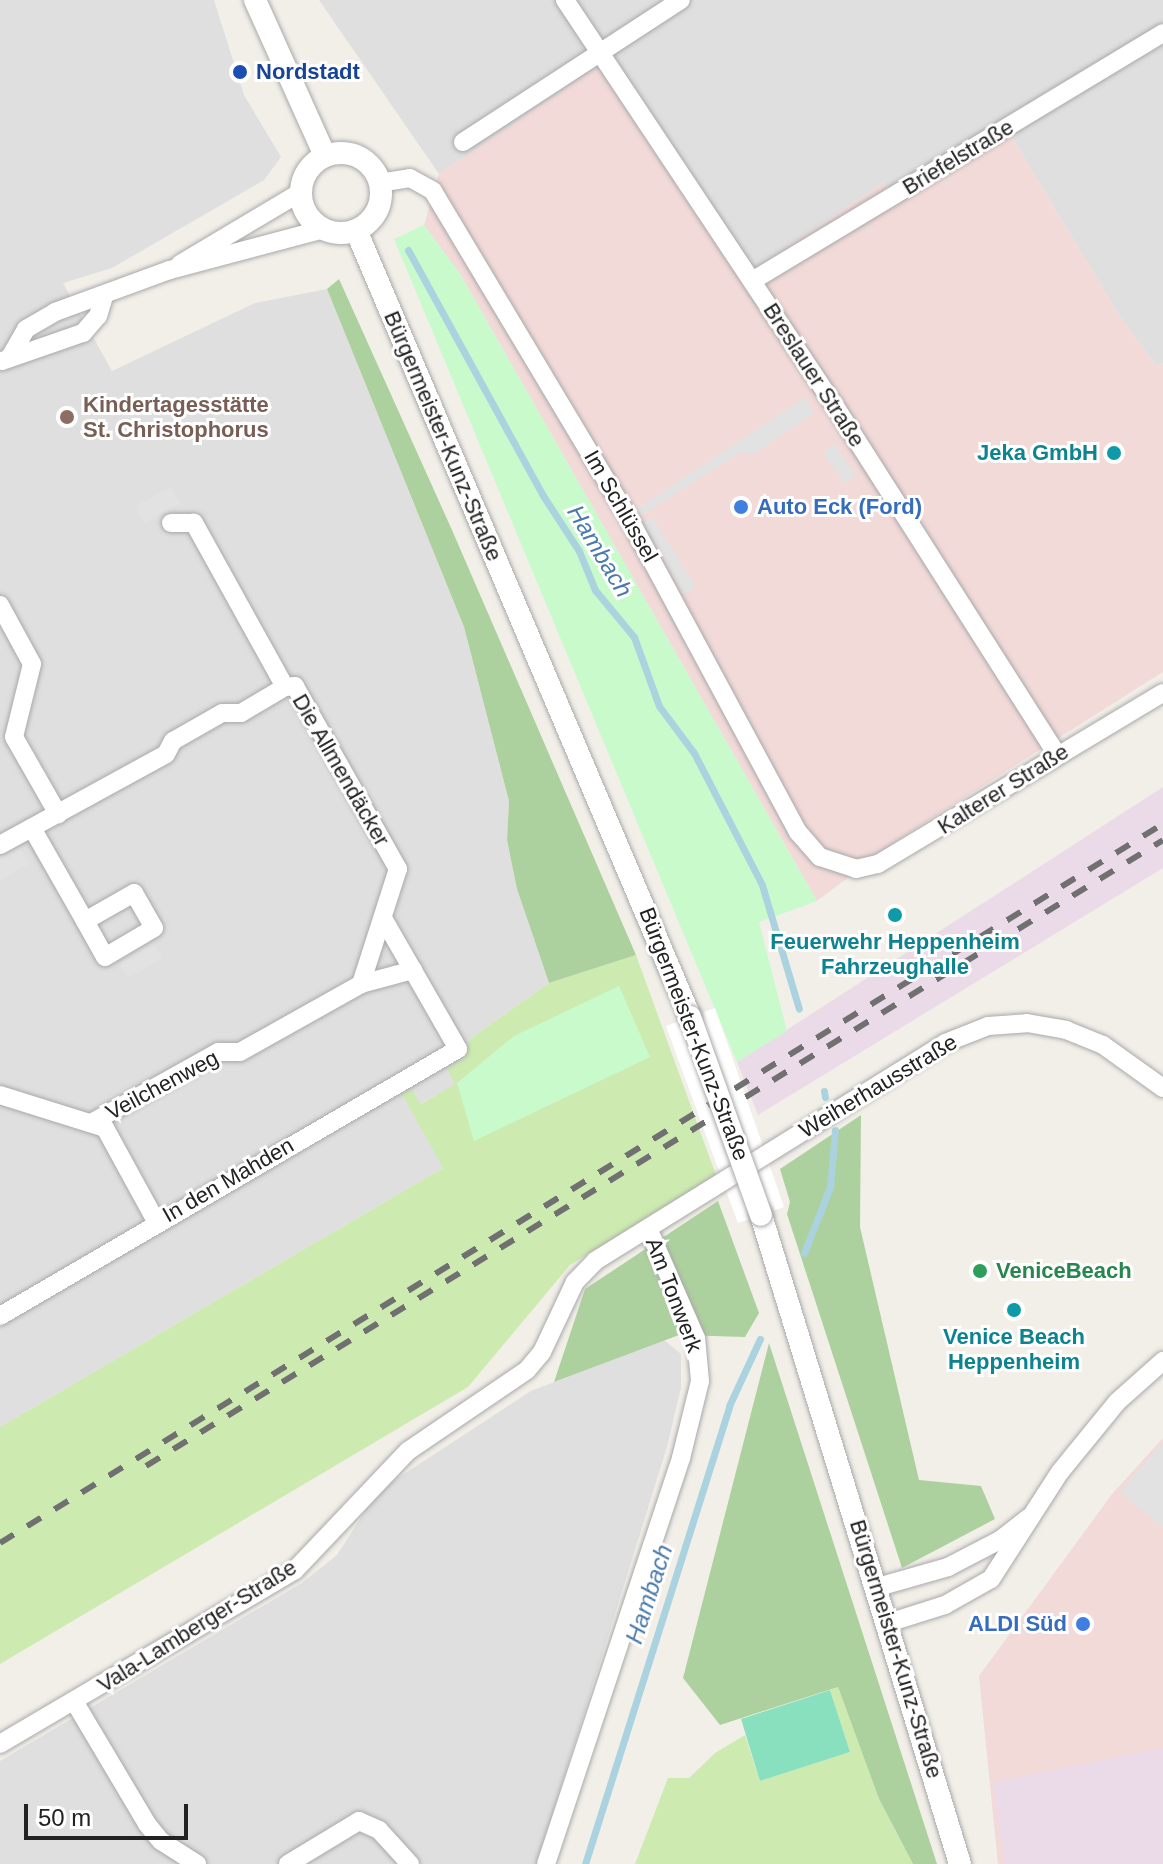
<!DOCTYPE html>
<meta charset="utf-8">
<style>
body{margin:0}
#map{position:relative;width:1163px;height:1864px;overflow:hidden;background:#f2efe9;font-family:Helvetica,sans-serif}
div>[style]{position:absolute}
.residential>*{inset:0;background:#e0dfdf}
.commercial>*{inset:0;background:#f2dad9}
.industrial>*{inset:0;background:#ebdbe8}
.grass>*{inset:0;background:#cdebb0}
.forest>*{inset:0;background:#add19e}
.park>*{inset:0;background:#c8facc}
.pitch>*{inset:0;background:#88e0be}
.parking>*{inset:0;background:#e2e2e2}
.pier>*{inset:0;background:#fff}
.stream>*{height:7px;margin:-3.5px;padding:0 3.5px;transform-origin:3.5px;border-radius:3.5px;background:#aad3df}
.roads{filter:drop-shadow(0 0 2px #a9a9a9) drop-shadow(0 0 2px #a9a9a9)}
.minor>*{height:18px;margin:-9px;padding:0 9px;transform-origin:9px;border-radius:9px;background:#fff}
.tertiary>*{height:22px;margin:-11px;padding:0 11px;transform-origin:11px;border-radius:11px;background:#fff}
.tertiary>.ring{margin:-11px;padding:0;box-sizing:content-box;background:none;border:22px solid #fff;border-radius:50%}
.rail>*{height:6px;margin-top:-3px;transform-origin:0;background:repeating-linear-gradient(90deg,#707070 0 16px,transparent 0 32px)}
.bridges{filter:drop-shadow(0 0 2px #a9a9a9) drop-shadow(0 0 2px #a9a9a9)}
.tertiary-bridge>*{height:22px;margin:-11px;padding:0 11px;transform-origin:11px;border-radius:11px;background:#fff}
.dots>*{width:22px;height:22px;translate:-50% -50%;box-sizing:border-box;border:4px solid #fff;border-radius:50%}
span{translate:-50% -50%;white-space:nowrap;text-align:center;line-height:1.15;-webkit-text-stroke:6px #fff;paint-order:stroke}
.transit-label{font-size:22px;color:#164399;font-weight:700}
.left{translate:0 -50%;text-align:left}
.street-label{font-size:22px;color:#222}
.education-label{font-size:22px;color:#785e54;font-weight:700}
.culture-label{font-size:22px;color:#0d838f;font-weight:700}
.right{translate:-100% -50%;text-align:right}
.shop-label{font-size:22px;color:#366cbe;font-weight:700}
.leisure-label{font-size:22px;color:#27864d;font-weight:700}
.water-label{font-size:24px;color:#4a7aab;font-style:italic}
.scale{position:absolute;left:24px;top:1804px;width:164px;height:36px;box-sizing:border-box;border:4px solid #222;border-top:0;padding-left:10px;font-size:24px;line-height:28px;white-space:nowrap;color:#222;-webkit-text-stroke:6px #fff;paint-order:stroke}
</style>
<div id="map">
<div class="residential">
<div style="clip-path:polygon(0 0,214px 0,244px 95px,281px 157px,264px 180px,112px 268px,63px 283px,112px 371px,255px 303px,327px 289px,464px 627px,509px 801px,507px 840px,517px 889px,549px 983px,470px 1039px,456px 1084px,420px 1104px,443px 1168px,0 1427px)"></div>
<div style="clip-path:polygon(319px 0,1163px 0,1163px 363px,1156px 366px,1117px 312px,1011px 136px,897px 203px,884px 182px,740px 279px,519px 122px,439px 174px)"></div>
<div style="clip-path:polygon(664px 1340px,681px 1354px,681px 1388px,667px 1447px,537px 1864px,0 1864px,0 1761px,302px 1583px,337px 1555px,378px 1491px,531px 1391px)"></div>
</div>
<div class="commercial">
<div style="clip-path:polygon(598px 66px,740px 279px,884px 182px,897px 203px,1011px 136px,1117px 312px,1156px 366px,1163px 363px,1163px 672px,902px 837px,817px 901px,460px 274px,424px 225px,439px 174px)"></div>
<div style="clip-path:polygon(1163px 1438px,1163px 1864px,998px 1864px,979px 1676px,1112px 1494px)"></div>
</div>
<div class="industrial">
<div style="clip-path:polygon(1163px 787px,1163px 868px,758px 1115px,737px 1062px)"></div>
<div style="clip-path:polygon(1163px 1748px,1163px 1864px,1005px 1864px,993px 1782px)"></div>
</div>
<div class="grass">
<div style="clip-path:polygon(636px 955px,716px 1175px,570px 1265px,468px 1387px,0 1664px,0 1427px,443px 1168px,402px 1094px,411px 1089px,421px 1104px,455px 1084px,447px 1069px,464px 1059px,470px 1039px,549px 983px)"></div>
<div style="clip-path:polygon(838px 1687px,879px 1799px,913px 1864px,635px 1864px,668px 1778px,689px 1778px,715px 1753px,745px 1735px,760px 1781px,850px 1752px,830px 1690px)"></div>
</div>
<div class="forest">
<div style="clip-path:polygon(339px 279px,452px 530px,636px 955px,549px 983px,517px 889px,507px 840px,509px 801px,464px 627px,327px 289px)"></div>
<div style="clip-path:polygon(861px 1115px,860px 1227px,919px 1480px,981px 1486px,995px 1519px,902px 1568px,787px 1214px,790px 1202px,780px 1169px)"></div>
<div style="clip-path:polygon(718px 1201px,759px 1313px,745px 1337px,679px 1335px,554px 1382px,585px 1289px)"></div>
<div style="clip-path:polygon(769px 1343px,937px 1864px,913px 1864px,879px 1799px,838px 1687px,720px 1725px,683px 1678px)"></div>
</div>
<div class="park">
<div style="clip-path:polygon(424px 225px,460px 274px,817px 901px,759px 922px,787px 1031px,737px 1062px,394px 239px)"></div>
<div style="clip-path:polygon(619px 986px,650px 1057px,474px 1141px,457px 1083px,514px 1036px)"></div>
</div>
<div class="pitch">
<div style="clip-path:polygon(830px 1690px,850px 1752px,760px 1781px,741px 1719px)"></div>
</div>
<div class="parking">
<div style="clip-path:polygon(805px 397px,814px 413px,752px 455px,741px 452px,642px 515px,637px 509px)"></div>
<div style="clip-path:polygon(835px 444px,856px 475px,844px 483px,823px 452px)"></div>
<div style="clip-path:polygon(171px 487px,180px 504px,144px 523px,135px 506px)"></div>
<div style="clip-path:polygon(652px 517px,696px 587px,684px 595px,643px 523px)"></div>
<div style="clip-path:polygon(18px 844px,29px 864px,0 880px,0 854px)"></div>
<div style="clip-path:polygon(154px 943px,163px 958px,128px 978px,119px 963px)"></div>
<div style="clip-path:polygon(1163px 1442px,1163px 1528px,1120px 1492px)"></div>
</div>
<div class="pier">
<div style="clip-path:polygon(715px 1008px,784px 1207px,738px 1223px,666px 1026px)"></div>
</div>
<div class="stream">
<div style="left:408px;top:250px;width:278px;rotate:61.2deg"></div>
<div style="left:542px;top:494px;width:68px;rotate:57deg"></div>
<div style="left:579px;top:551px;width:42px;rotate:67.7deg"></div>
<div style="left:595px;top:590px;width:61px;rotate:50.3deg"></div>
<div style="left:634px;top:637px;width:73px;rotate:70.1deg"></div>
<div style="left:659px;top:706px;width:59px;rotate:53.3deg"></div>
<div style="left:694px;top:753px;width:148px;rotate:62.7deg"></div>
<div style="left:762px;top:885px;width:129px;rotate:73.4deg"></div>
<div style="left:824px;top:1091px;width:6px;rotate:81deg"></div>
<div style="left:804px;top:1253px;width:71px;rotate:-68.5deg"></div>
<div style="left:830px;top:1187px;width:57px;rotate:-85deg"></div>
<div style="left:585px;top:1864px;width:480px;rotate:-72.5deg"></div>
<div style="left:729px;top:1406px;width:74px;rotate:-65.2deg"></div>
</div>
<div class="roads">
<div class="minor">
<div style="left:565px;top:0;width:484px;rotate:56.4deg"></div>
<div style="left:833px;top:403px;width:416px;rotate:57.5deg"></div>
<div style="left:463px;top:142px;width:260px;rotate:-33.1deg"></div>
<div style="left:379px;top:183px;width:31px;rotate:-9deg"></div>
<div style="left:410px;top:178px;width:26px;rotate:29deg"></div>
<div style="left:433px;top:191px;width:388px;rotate:59.1deg"></div>
<div style="left:632px;top:524px;width:350px;rotate:61.7deg"></div>
<div style="left:798px;top:832px;width:33px;rotate:49deg"></div>
<div style="left:820px;top:857px;width:38px;rotate:18deg"></div>
<div style="left:856px;top:869px;width:23px;rotate:-13deg"></div>
<div style="left:878px;top:864px;width:332px;rotate:-31deg"></div>
<div style="left:180px;top:264px;width:141px;rotate:-30.8deg"></div>
<div style="left:752px;top:281px;width:480px;rotate:-31.1deg"></div>
<div style="left:10px;top:357px;width:32px;rotate:-60deg"></div>
<div style="left:26px;top:329px;width:34px;rotate:-30deg"></div>
<div style="left:55px;top:312px;width:122px;rotate:-20.1deg"></div>
<div style="left:170px;top:270px;width:159px;rotate:-14.9deg"></div>
<div style="left:2px;top:361px;width:86px;rotate:-19.1deg"></div>
<div style="left:83px;top:333px;width:23px;rotate:-49deg"></div>
<div style="left:98px;top:316px;width:21px;rotate:-73deg"></div>
<div style="left:0;top:605px;width:67px;rotate:61.5deg"></div>
<div style="left:32px;top:664px;width:75px;rotate:103.9deg"></div>
<div style="left:14px;top:737px;width:89px;rotate:60.3deg"></div>
<div style="left:32px;top:828px;width:107px;rotate:60.3deg"></div>
<div style="left:85px;top:921px;width:41px;rotate:60.9deg"></div>
<div style="left:105px;top:957px;width:57px;rotate:-30.6deg"></div>
<div style="left:154px;top:928px;width:40px;rotate:-119.7deg"></div>
<div style="left:134px;top:893px;width:56px;rotate:150.3deg"></div>
<div style="left:0;top:845px;width:189px;rotate:-28.7deg"></div>
<div style="left:166px;top:754px;width:15px;rotate:-62deg"></div>
<div style="left:173px;top:741px;width:56px;rotate:-29.7deg"></div>
<div style="left:222px;top:713px;width:19px"></div>
<div style="left:241px;top:713px;width:51px;rotate:-30.6deg"></div>
<div style="left:361px;top:984px;width:54px;rotate:-15.1deg"></div>
<div style="left:0;top:1095px;width:110px;rotate:17.4deg"></div>
<div style="left:105px;top:1128px;width:106px;rotate:61.3deg"></div>
<div style="left:91px;top:1123px;width:145px;rotate:-29.2deg"></div>
<div style="left:218px;top:1052px;width:22px"></div>
<div style="left:240px;top:1052px;width:139px;rotate:-29.3deg"></div>
<div style="left:361px;top:984px;width:121px;rotate:-72.2deg"></div>
<div style="left:398px;top:869px;width:210px;rotate:-119.4deg"></div>
<div style="left:295px;top:686px;width:10px;rotate:174deg"></div>
<div style="left:285px;top:687px;width:188px;rotate:-119deg"></div>
<div style="left:194px;top:523px;width:23px;rotate:180deg"></div>
<div style="left:0;top:1316px;width:530px;rotate:-30.24deg"></div>
<div style="left:458px;top:1049px;width:151px;rotate:-119.8deg"></div>
<div style="left:878px;top:1587px;width:73px;rotate:-15.9deg"></div>
<div style="left:948px;top:1567px;width:59px;rotate:-27.4deg"></div>
<div style="left:1000px;top:1540px;width:36px;rotate:-38deg"></div>
<div style="left:888px;top:1623px;width:60px;rotate:-17.5deg"></div>
<div style="left:945px;top:1605px;width:53px;rotate:-29.5deg"></div>
<div style="left:991px;top:1579px;width:127px;rotate:-57.2deg"></div>
<div style="left:1060px;top:1472px;width:90px;rotate:-50.8deg"></div>
<div style="left:1117px;top:1402px;width:62px;rotate:-41.7deg"></div>
<div style="left:74px;top:1701px;width:143px;rotate:59.3deg"></div>
<div style="left:147px;top:1824px;width:22px;rotate:51deg"></div>
<div style="left:161px;top:1841px;width:43px;rotate:32.6deg"></div>
<div style="left:0;top:1744px;width:342px;rotate:-30.5deg"></div>
<div style="left:295px;top:1570px;width:164px;rotate:-46.5deg"></div>
<div style="left:408px;top:1451px;width:144px;rotate:-34.2deg"></div>
<div style="left:527px;top:1370px;width:23px;rotate:-50deg"></div>
<div style="left:542px;top:1352px;width:77px;rotate:-64.8deg"></div>
<div style="left:575px;top:1282px;width:29px;rotate:-46deg"></div>
<div style="left:595px;top:1261px;width:412px;rotate:-31.9deg"></div>
<div style="left:945px;top:1043px;width:46px;rotate:-21.6deg"></div>
<div style="left:988px;top:1026px;width:39px;rotate:-4deg"></div>
<div style="left:1027px;top:1023px;width:40px;rotate:10deg"></div>
<div style="left:1066px;top:1030px;width:40px;rotate:22deg"></div>
<div style="left:1103px;top:1045px;width:74px;rotate:35.6deg"></div>
<div style="left:288px;top:1864px;width:83px;rotate:-31.2deg"></div>
<div style="left:359px;top:1821px;width:22px;rotate:24deg"></div>
<div style="left:379px;top:1830px;width:46px;rotate:47.6deg"></div>
<div style="left:546px;top:1864px;width:428px;rotate:-71.6deg"></div>
<div style="left:681px;top:1458px;width:79px;rotate:-76.1deg"></div>
<div style="left:700px;top:1381px;width:43px;rotate:-95.3deg"></div>
<div style="left:696px;top:1338px;width:120px;rotate:-113.6deg"></div>
</div>
<div class="tertiary">
<div style="left:255px;top:0;width:171px;rotate:65.8deg"></div>
<div class="ring" style="left:301px;top:153px;width:58px;height:58px"></div>
<div style="left:356px;top:230px;width:855px;rotate:67deg"></div>
<div style="left:761px;top:1215px;width:679px;rotate:72.95deg"></div>
</div>
</div>
<div class="rail">
<div style="left:146px;top:1466px;width:1194px;rotate:-31.61deg"></div>
<div style="left:0;top:1543px;width:1367px;rotate:-31.73deg"></div>
</div>
<div class="bridges">
<div class="tertiary-bridge">
<div style="left:690px;top:1017px;width:210px;rotate:70.3deg"></div>
</div>
</div>
<div class="dots">
<div style="left:240px;top:72px;background:#1a4fb4"></div>
<div style="left:67px;top:417px;background:#8d6e63"></div>
<div style="left:1114px;top:453px;background:#0f9aa8"></div>
<div style="left:741px;top:507px;background:#3f7fe0"></div>
<div style="left:895px;top:915px;background:#0f9aa8"></div>
<div style="left:980px;top:1271px;background:#2e9e5b"></div>
<div style="left:1014px;top:1310px;background:#0f9aa8"></div>
<div style="left:1083px;top:1624px;background:#3f7fe0"></div>
</div>
<div class="transit-label">
<span class="left" style="left:256px;top:72px">Nordstadt</span>
</div>
<div class="street-label">
<span style="left:958px;top:157px;rotate:-31deg">Briefelstraße</span>
<span style="left:814px;top:375px;rotate:57deg">Breslauer Straße</span>
<span style="left:443px;top:436px;rotate:67deg">Bürgermeister-Kunz-Straße</span>
<span style="left:621px;top:506px;rotate:60deg">Im Schlüssel</span>
<span style="left:341px;top:770px;rotate:60deg">Die Allmendäcker</span>
<span style="left:1003px;top:789px;rotate:-32deg">Kalterer Straße</span>
<span style="left:694px;top:1034px;rotate:69deg">Bürgermeister-Kunz-Straße</span>
<span style="left:162px;top:1085px;rotate:-28deg">Veilchenweg</span>
<span style="left:878px;top:1086px;rotate:-31deg">Weiherhausstraße</span>
<span style="left:228px;top:1180px;rotate:-30deg">In den Mahden</span>
<span style="left:674px;top:1295px;rotate:69deg">Am Tonwerk</span>
<span style="left:197px;top:1626px;rotate:-32deg">Vala-Lamberger-Straße</span>
<span style="left:896px;top:1649px;rotate:73deg">Bürgermeister-Kunz-Straße</span>
</div>
<div class="education-label">
<span class="left" style="left:83px;top:417px">Kindertagesstätte<br>St. Christophorus</span>
</div>
<div class="culture-label">
<span class="right" style="left:1098px;top:453px">Jeka GmbH</span>
<span style="left:895px;top:954px">Feuerwehr Heppenheim<br>Fahrzeughalle</span>
<span style="left:1014px;top:1349px">Venice Beach<br>Heppenheim</span>
</div>
<div class="shop-label">
<span class="left" style="left:757px;top:507px">Auto Eck (Ford)</span>
<span class="right" style="left:1067px;top:1624px">ALDI Süd</span>
</div>
<div class="leisure-label">
<span class="left" style="left:996px;top:1271px">VeniceBeach</span>
</div>
<div class="water-label">
<span style="left:600px;top:551px;rotate:59deg">Hambach</span>
<span style="left:649px;top:1594px;rotate:-72deg">Hambach</span>
</div>
<div class="scale">50 m</div>
</div>
